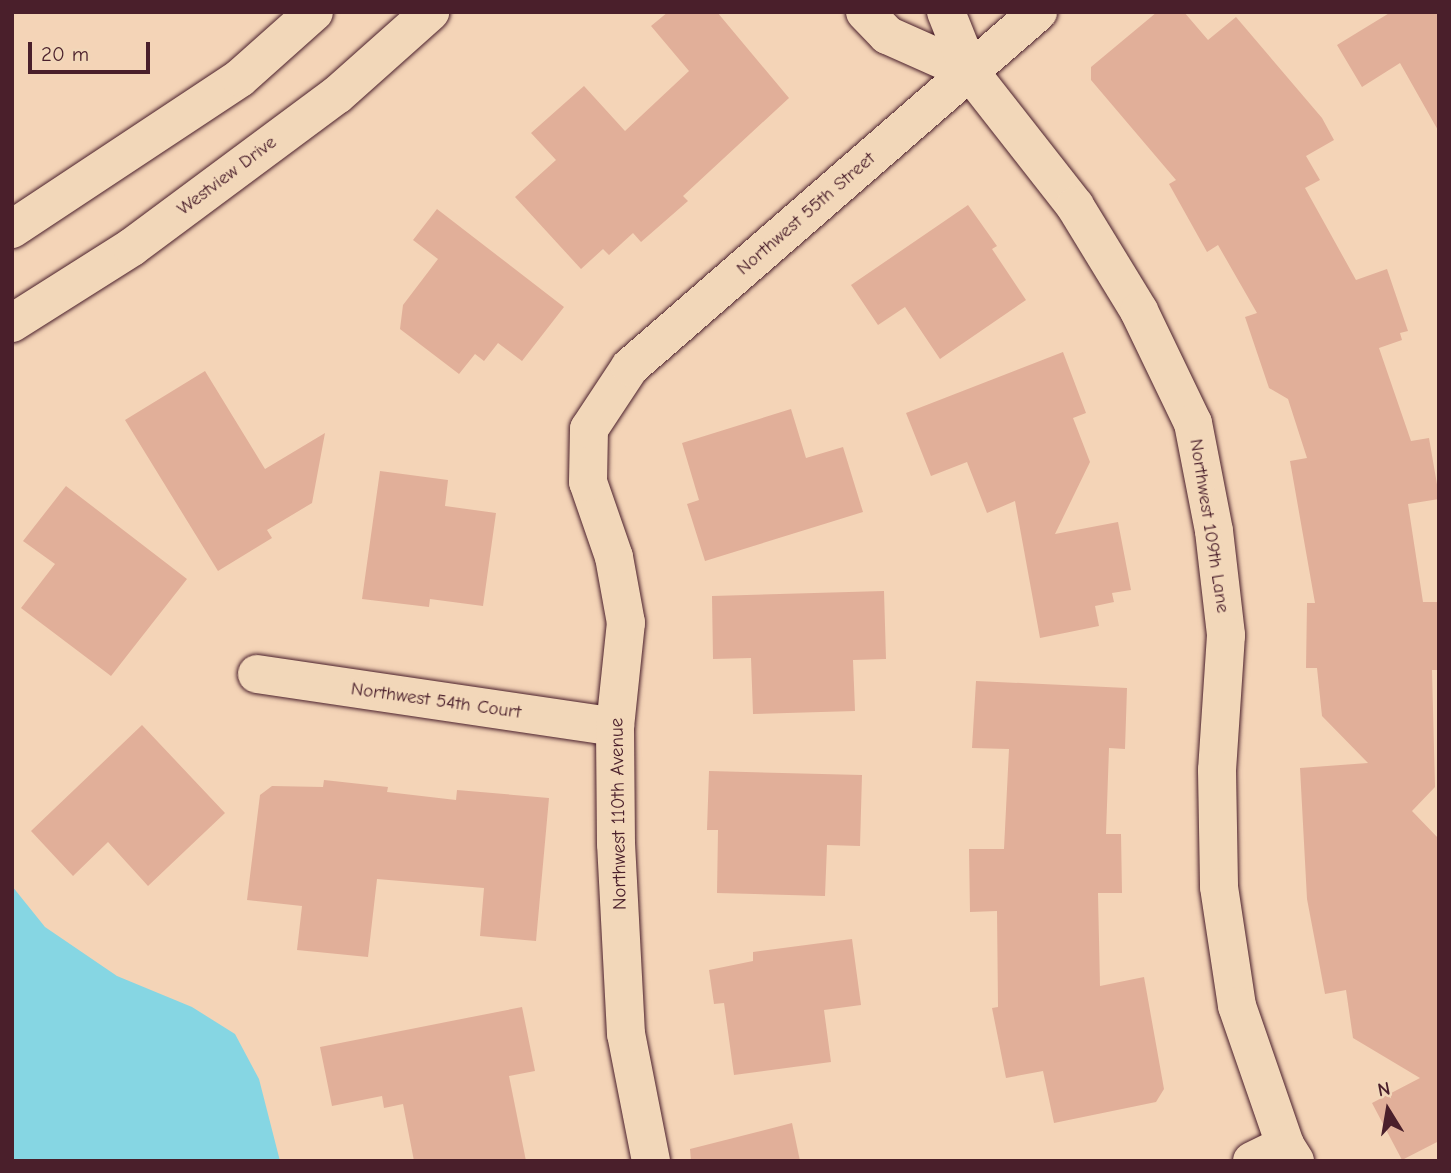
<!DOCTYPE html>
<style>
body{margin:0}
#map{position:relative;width:1451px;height:1173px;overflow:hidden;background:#f4d4b7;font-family:"Comic Neue",sans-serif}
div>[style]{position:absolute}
.water>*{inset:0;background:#86d6e3}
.building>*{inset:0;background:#e1af99}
.roads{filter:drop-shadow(0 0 2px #4a1f2b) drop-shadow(0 0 2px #4a1f2b)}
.minor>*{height:38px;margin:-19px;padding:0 19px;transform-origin:19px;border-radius:19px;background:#f2d7b9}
span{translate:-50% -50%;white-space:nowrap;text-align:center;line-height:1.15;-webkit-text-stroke:6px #f2d7b9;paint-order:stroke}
.street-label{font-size:19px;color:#4a1f2b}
.frame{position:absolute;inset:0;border:14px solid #4a1f2b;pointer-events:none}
.north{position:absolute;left:1353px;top:1075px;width:70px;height:70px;-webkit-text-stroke:5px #f2d7b9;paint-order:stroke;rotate:349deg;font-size:19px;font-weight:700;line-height:28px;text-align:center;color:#4a1f2b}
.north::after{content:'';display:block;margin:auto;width:24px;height:32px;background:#4a1f2b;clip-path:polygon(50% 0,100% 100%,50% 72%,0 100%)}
.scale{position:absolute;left:28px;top:42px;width:122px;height:32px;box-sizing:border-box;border:4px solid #4a1f2b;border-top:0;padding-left:9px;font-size:21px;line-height:24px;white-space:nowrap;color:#4a1f2b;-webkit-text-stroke:5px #f2d7b9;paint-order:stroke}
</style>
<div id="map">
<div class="water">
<div style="clip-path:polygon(12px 886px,45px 927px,117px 976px,192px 1007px,235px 1034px,259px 1079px,280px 1161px,12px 1161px)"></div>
</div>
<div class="building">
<div style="clip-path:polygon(668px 12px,717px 12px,789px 98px,683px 196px,688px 201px,641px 242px,633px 233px,609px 255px,603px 249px,581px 269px,515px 197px,556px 160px,531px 133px,584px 86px,625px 131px,689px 71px,651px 26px)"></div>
<div style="clip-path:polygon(1157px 12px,1184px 12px,1208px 40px,1236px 17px,1322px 118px,1334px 140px,1306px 156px,1320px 180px,1305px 188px,1356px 280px,1387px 269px,1408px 331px,1400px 333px,1402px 340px,1379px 348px,1411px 441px,1429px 438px,1439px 496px,1439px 499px,1408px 504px,1423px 602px,1439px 602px,1439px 670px,1432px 670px,1435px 787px,1412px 811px,1439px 839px,1439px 1141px,1402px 1160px,1372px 1103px,1420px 1078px,1353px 1038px,1346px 990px,1325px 994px,1307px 899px,1300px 768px,1368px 763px,1322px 716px,1317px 668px,1306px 668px,1307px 603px,1315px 603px,1290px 461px,1307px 458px,1288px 399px,1269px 388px,1245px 317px,1257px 313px,1218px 245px,1207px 252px,1169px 184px,1176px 180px,1091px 80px,1091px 67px)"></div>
<div style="clip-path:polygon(1391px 12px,1439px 12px,1439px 132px,1400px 63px,1362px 87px,1337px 45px)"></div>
<div style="clip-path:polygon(968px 205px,997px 246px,992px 249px,1026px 300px,940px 359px,905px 307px,878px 325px,851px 285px)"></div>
<div style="clip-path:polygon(437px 209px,564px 307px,522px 361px,498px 343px,484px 361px,475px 354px,459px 374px,400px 329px,403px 305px,438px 259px,413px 240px)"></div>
<div style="clip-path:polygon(1063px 352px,1086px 413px,1073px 418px,1090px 462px,1055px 534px,1118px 522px,1131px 590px,1112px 593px,1114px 602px,1095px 606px,1099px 626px,1040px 638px,1015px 501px,987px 513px,967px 462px,931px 476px,906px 413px)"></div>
<div style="clip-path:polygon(205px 371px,265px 469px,325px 433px,312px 503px,267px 530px,272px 538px,218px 571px,125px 420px)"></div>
<div style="clip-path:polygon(791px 409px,806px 458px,843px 447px,863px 512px,705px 561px,687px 504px,699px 500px,682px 443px)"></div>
<div style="clip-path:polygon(380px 471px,448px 480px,445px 506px,496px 513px,483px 606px,430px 599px,429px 607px,362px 599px)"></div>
<div style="clip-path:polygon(66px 486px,187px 579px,111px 676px,21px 608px,55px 564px,23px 541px)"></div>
<div style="clip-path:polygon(884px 591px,886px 659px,853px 660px,855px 711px,753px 714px,751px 658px,713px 659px,712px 596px)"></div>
<div style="clip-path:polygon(976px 681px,1127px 688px,1125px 749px,1109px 748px,1106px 834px,1121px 834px,1122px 893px,1098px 893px,1100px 986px,1144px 977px,1164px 1089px,1156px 1102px,1054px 1123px,1043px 1071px,1006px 1078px,992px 1008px,998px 1007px,997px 911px,970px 912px,969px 849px,1004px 849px,1009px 749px,972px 748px)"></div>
<div style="clip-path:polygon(142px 725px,225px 813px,148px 886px,108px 842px,73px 876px,31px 831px)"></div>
<div style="clip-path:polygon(709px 771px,862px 775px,860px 846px,827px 845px,825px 896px,717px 893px,718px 830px,707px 830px)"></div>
<div style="clip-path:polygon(324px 780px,388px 787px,387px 792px,456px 800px,457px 790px,549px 798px,536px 941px,480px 936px,484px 888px,377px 879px,368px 957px,297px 950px,302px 906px,247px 900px,260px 795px,272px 786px,323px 787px)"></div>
<div style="clip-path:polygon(852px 939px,861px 1005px,824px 1010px,831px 1062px,734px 1075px,724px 1003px,714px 1004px,709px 970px,753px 961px,753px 952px)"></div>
<div style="clip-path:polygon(522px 1007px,535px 1071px,509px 1076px,526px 1161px,414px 1161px,403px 1104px,384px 1108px,382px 1096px,332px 1106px,320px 1047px)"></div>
<div style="clip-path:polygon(792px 1123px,800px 1161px,691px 1161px,690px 1149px)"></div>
</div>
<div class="roads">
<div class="minor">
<div style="left:865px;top:12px;width:32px;rotate:46deg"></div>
<div style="left:887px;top:35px;width:91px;rotate:24deg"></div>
<div style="left:946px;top:12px;width:65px;rotate:68.2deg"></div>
<div style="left:970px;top:72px;width:170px;rotate:51.9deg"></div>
<div style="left:1075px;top:206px;width:123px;rotate:58.6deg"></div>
<div style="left:1139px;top:311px;width:124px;rotate:64.3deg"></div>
<div style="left:1193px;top:423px;width:110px;rotate:79deg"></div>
<div style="left:1214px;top:531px;width:105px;rotate:83.4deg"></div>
<div style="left:1226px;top:635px;width:135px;rotate:93.8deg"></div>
<div style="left:1217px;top:770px;width:117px;rotate:89deg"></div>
<div style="left:1219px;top:887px;width:120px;rotate:81.4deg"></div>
<div style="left:1237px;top:1006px;width:147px;rotate:70.9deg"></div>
<div style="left:1285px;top:1145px;width:19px;rotate:58deg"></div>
<div style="left:12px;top:229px;width:273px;rotate:-33.5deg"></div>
<div style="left:240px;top:78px;width:99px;rotate:-41.7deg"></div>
<div style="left:12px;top:323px;width:142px;rotate:-32.3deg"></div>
<div style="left:132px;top:247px;width:255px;rotate:-36.6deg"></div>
<div style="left:337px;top:95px;width:125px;rotate:-41.7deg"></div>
<div style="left:257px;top:674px;width:362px;rotate:8.4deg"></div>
<div style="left:651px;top:1161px;width:129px;rotate:-101.1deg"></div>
<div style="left:626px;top:1034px;width:190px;rotate:-93deg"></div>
<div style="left:616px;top:844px;width:117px;rotate:-90.5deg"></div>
<div style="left:615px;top:727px;width:105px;rotate:-84deg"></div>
<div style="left:626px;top:623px;width:67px;rotate:-100.3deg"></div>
<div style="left:614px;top:557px;width:79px;rotate:-109.1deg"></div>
<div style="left:588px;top:482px;width:53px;rotate:-88.9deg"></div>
<div style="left:589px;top:429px;width:74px;rotate:-56.5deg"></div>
<div style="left:630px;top:367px;width:541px;rotate:-41.03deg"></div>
<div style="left:1252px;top:1161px;width:37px;rotate:-26deg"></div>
</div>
</div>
<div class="street-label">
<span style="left:227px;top:176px;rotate:-37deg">Westview Drive</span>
<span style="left:806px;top:214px;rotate:-41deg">Northwest 55th Street</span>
<span style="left:1209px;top:526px;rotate:81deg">Northwest 109th Lane</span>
<span style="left:436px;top:701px;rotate:8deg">Northwest 54th Court</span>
<span style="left:619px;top:814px;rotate:-91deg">Northwest 110th Avenue</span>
</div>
<div class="frame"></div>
<div class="north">N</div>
<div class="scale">20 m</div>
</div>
